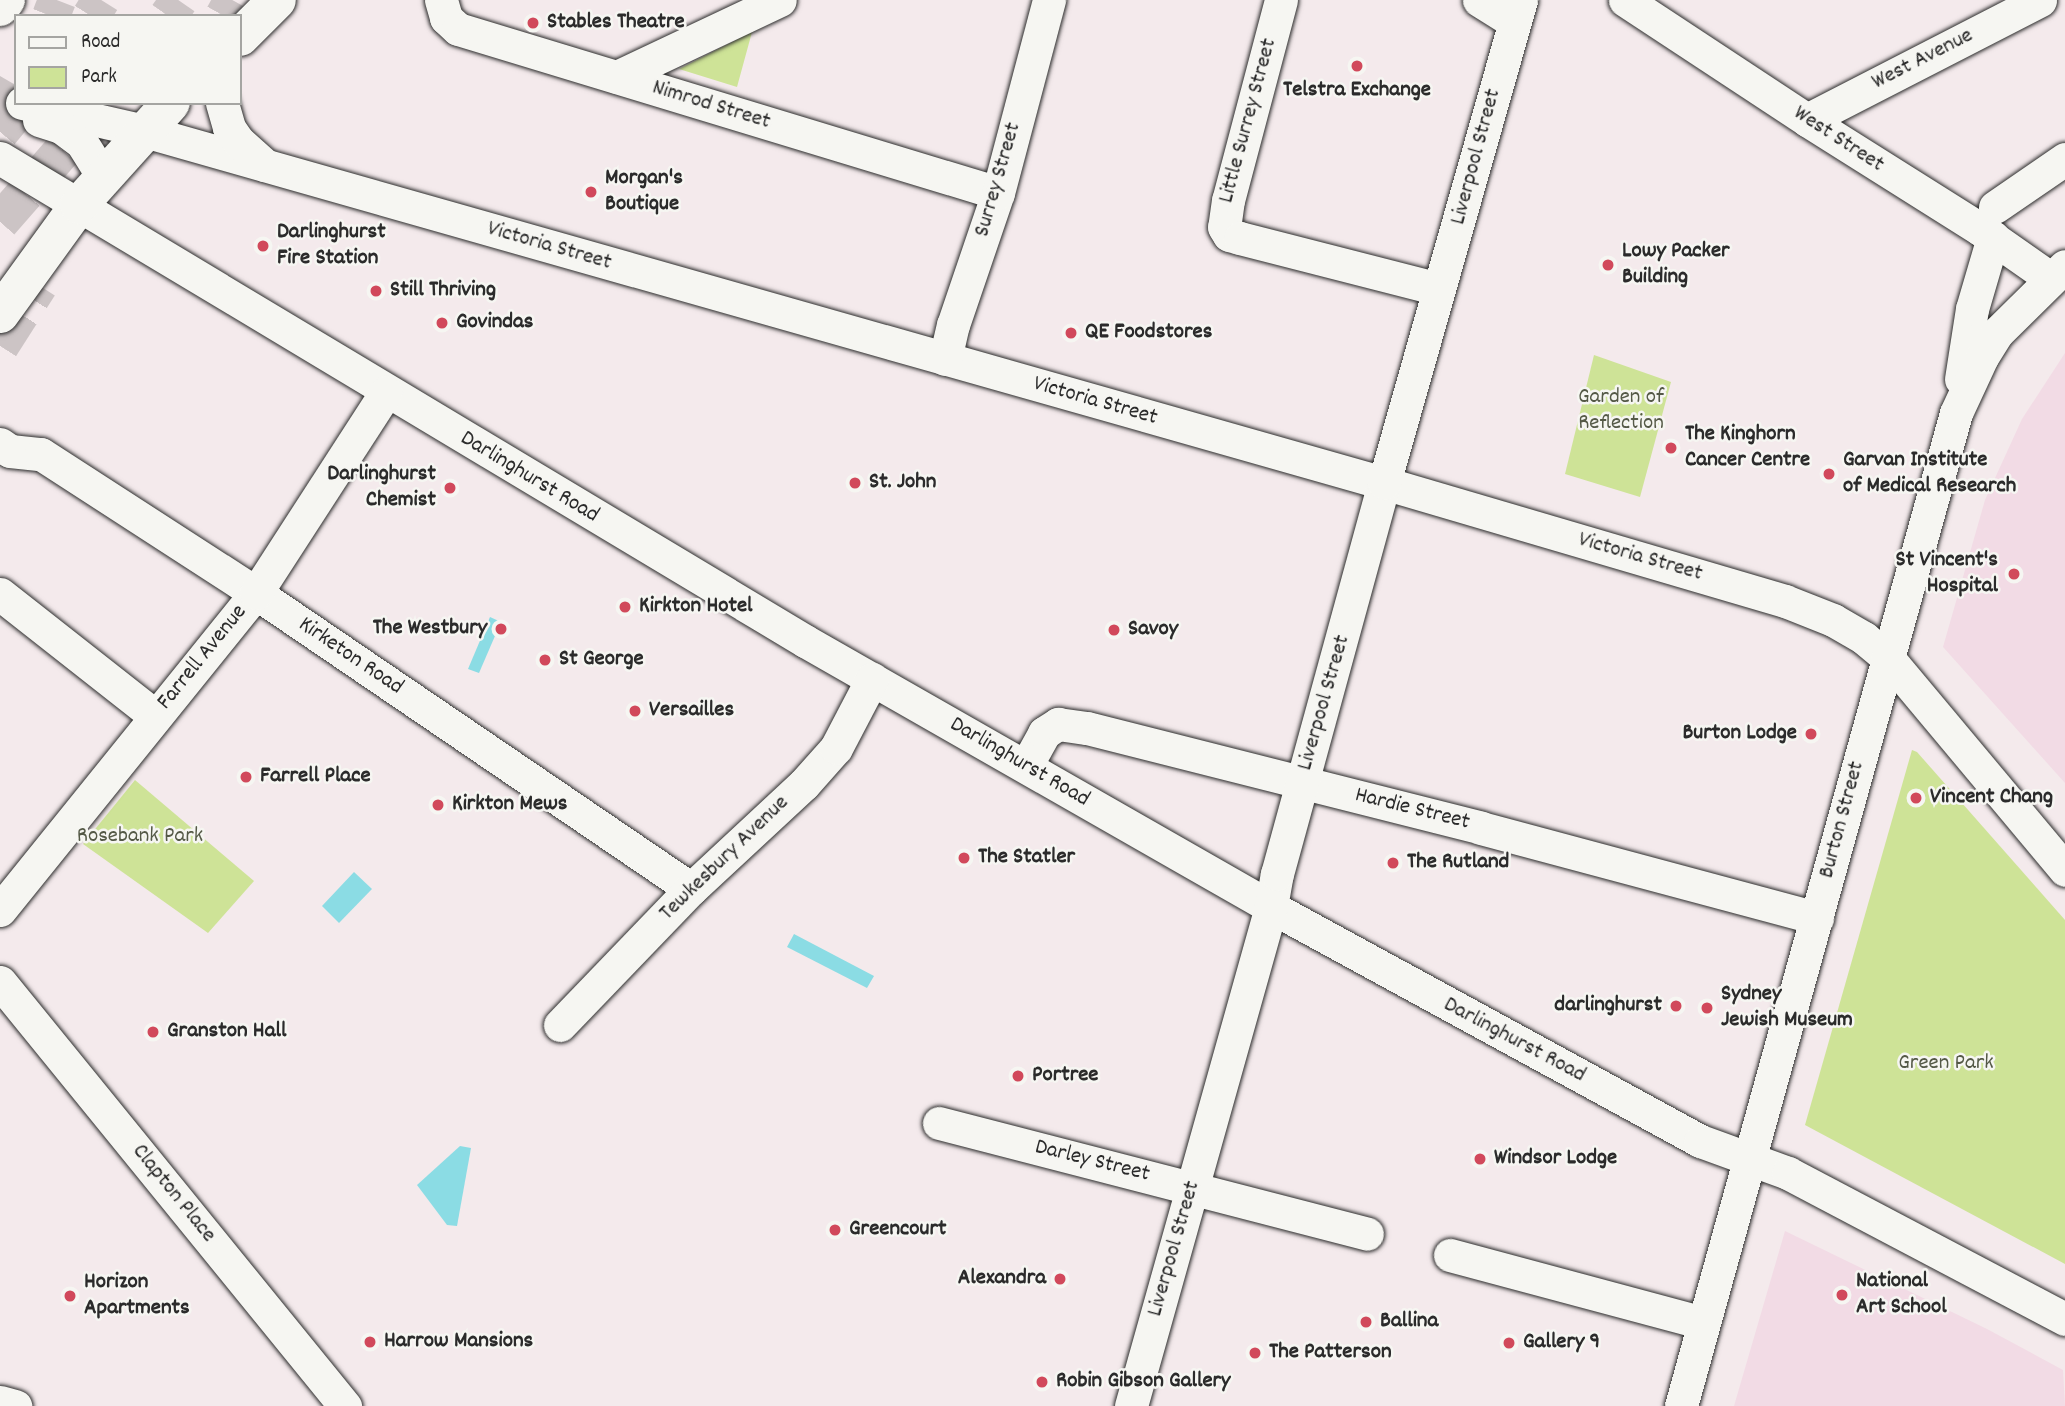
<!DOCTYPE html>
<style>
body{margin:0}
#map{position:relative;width:2065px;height:1406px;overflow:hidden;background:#f4eaec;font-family:Dekko,sans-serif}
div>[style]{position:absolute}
.built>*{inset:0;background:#f2dbe5}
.green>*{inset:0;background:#cee397}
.water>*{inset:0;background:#8bdce4}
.major-tunnel>*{height:38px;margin-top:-19px;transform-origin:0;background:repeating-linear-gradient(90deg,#ccc4c5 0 38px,transparent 0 57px)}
.highway-tunnel>*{height:38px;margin-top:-19px;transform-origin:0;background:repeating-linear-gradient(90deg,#ccc4c5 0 38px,transparent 0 57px)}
.roads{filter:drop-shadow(0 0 2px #2b2b2b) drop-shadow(0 0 2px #2b2b2b)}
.minor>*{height:33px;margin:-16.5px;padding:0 16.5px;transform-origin:16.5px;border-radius:16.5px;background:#f6f6f2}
.major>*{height:38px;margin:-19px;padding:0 19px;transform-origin:19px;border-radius:19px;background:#f6f6f2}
.dots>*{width:19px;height:19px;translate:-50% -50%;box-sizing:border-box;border:4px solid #f6f6f2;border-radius:50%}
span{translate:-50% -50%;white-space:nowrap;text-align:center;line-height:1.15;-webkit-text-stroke:5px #f6f6f2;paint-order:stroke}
.poi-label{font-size:23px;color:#2b2b2b;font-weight:700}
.left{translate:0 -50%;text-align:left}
.right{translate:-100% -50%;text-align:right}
.street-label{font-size:23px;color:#2b2b2b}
.park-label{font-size:23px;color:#545946}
.legend{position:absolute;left:14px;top:14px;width:228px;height:91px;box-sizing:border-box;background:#f6f6f2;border:2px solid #a5a5a2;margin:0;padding:9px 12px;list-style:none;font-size:21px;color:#2b2b2b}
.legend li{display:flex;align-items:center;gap:14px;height:35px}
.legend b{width:35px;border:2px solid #a5a5a2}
</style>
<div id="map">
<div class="built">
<div style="clip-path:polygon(2065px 353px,2065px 783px,1943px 647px,1985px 500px,2022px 419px)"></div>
<div style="clip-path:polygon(1785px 1231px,1987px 1329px,2063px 1370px,2065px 1406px,1734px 1406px)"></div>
</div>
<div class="green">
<div style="clip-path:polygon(752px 32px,737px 87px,679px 69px)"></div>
<div style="clip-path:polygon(1594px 355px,1671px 382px,1640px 497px,1565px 474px)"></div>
<div style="clip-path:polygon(1912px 750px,1917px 752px,2065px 920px,2065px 1264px,1805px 1125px)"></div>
<div style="clip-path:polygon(135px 780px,254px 881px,208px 933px,83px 844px)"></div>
</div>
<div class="water">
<div style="clip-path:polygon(490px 617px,501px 622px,479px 673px,468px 669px)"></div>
<div style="clip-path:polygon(354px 872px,372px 889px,339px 923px,322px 906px)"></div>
<div style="clip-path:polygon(794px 934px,874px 976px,867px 988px,787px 947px)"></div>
<div style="clip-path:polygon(460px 1146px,471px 1148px,457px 1226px,447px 1225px,417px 1185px)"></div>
</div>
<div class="major-tunnel">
<div style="left:91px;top:16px;width:19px;rotate:-58deg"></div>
<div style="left:168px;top:16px;width:19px;rotate:-55deg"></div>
<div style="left:0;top:132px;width:38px;rotate:-50deg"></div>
<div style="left:0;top:222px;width:158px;rotate:-48.8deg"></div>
</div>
<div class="highway-tunnel">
<div style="left:51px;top:16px;width:17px;rotate:-69deg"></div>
<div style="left:224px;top:16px;width:18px;rotate:-61deg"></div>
<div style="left:0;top:113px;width:32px;rotate:-60deg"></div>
<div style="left:0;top:346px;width:72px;rotate:-57.4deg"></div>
</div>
<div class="roads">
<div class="minor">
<div style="left:441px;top:0;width:19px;rotate:74deg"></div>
<div style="left:446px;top:18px;width:16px;rotate:43deg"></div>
<div style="left:458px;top:29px;width:564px;rotate:16.89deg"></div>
<div style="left:1281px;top:0;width:207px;rotate:104.8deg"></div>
<div style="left:1228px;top:200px;width:27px;rotate:98deg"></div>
<div style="left:1224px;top:227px;width:9px;rotate:58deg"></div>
<div style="left:1229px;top:235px;width:11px;rotate:15deg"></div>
<div style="left:1240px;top:238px;width:205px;rotate:14.4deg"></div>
<div style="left:1479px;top:0;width:41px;rotate:32.2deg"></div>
<div style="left:1625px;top:0;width:218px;rotate:33.4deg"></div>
<div style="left:1807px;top:120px;width:204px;rotate:32.2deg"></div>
<div style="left:1980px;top:229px;width:85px;rotate:35deg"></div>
<div style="left:617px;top:77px;width:180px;rotate:-25.3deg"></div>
<div style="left:22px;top:103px;width:125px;rotate:12.9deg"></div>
<div style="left:144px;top:131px;width:1289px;rotate:15.85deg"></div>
<div style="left:1384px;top:483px;width:418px;rotate:16.4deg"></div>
<div style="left:1785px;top:601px;width:52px;rotate:21.6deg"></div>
<div style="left:1833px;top:620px;width:36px;rotate:30deg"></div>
<div style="left:1864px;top:638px;width:31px;rotate:40deg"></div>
<div style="left:1888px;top:658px;width:276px;rotate:50.1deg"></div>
<div style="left:222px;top:103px;width:26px;rotate:74deg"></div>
<div style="left:229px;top:128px;width:16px;rotate:55deg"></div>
<div style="left:238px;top:141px;width:36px;rotate:42deg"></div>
<div style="left:39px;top:120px;width:23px;rotate:18deg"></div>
<div style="left:61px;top:127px;width:26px;rotate:37deg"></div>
<div style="left:82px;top:143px;width:39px;rotate:58deg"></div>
<div style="left:1807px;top:120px;width:262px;rotate:-27.2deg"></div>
<div style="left:0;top:158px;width:939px;rotate:30.96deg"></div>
<div style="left:805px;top:641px;width:537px;rotate:29.72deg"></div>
<div style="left:1271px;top:907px;width:489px;rotate:28.6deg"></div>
<div style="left:1700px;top:1141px;width:94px;rotate:20deg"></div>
<div style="left:1788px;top:1173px;width:313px;rotate:27.8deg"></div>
<div style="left:1995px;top:207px;width:85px;rotate:-34.4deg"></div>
<div style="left:945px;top:359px;width:35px;rotate:-77deg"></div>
<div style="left:953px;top:325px;width:139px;rotate:-71.2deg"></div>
<div style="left:998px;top:193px;width:200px;rotate:-75.2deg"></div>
<div style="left:1961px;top:379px;width:71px;rotate:-81.1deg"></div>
<div style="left:1972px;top:309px;width:75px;rotate:-73.7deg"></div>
<div style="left:0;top:444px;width:12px;rotate:35deg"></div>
<div style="left:10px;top:451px;width:31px;rotate:6deg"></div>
<div style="left:41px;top:454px;width:256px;rotate:32.9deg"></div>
<div style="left:256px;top:593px;width:526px;rotate:34.23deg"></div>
<div style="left:0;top:594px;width:197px;rotate:38.2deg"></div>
<div style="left:1026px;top:766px;width:38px;rotate:-61deg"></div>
<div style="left:1044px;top:733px;width:17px;rotate:-33deg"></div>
<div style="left:1058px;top:724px;width:29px;rotate:8deg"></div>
<div style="left:1087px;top:728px;width:406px;rotate:14.2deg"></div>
<div style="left:1481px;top:828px;width:348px;rotate:15deg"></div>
<div style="left:0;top:910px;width:407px;rotate:-51.1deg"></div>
<div style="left:256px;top:593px;width:239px;rotate:-57.1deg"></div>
<div style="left:0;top:982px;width:547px;rotate:50.87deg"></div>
<div style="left:560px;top:1025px;width:189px;rotate:-46.1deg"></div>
<div style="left:691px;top:889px;width:154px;rotate:-42.9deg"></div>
<div style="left:804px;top:784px;width:48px;rotate:-48.4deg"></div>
<div style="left:836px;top:748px;width:78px;rotate:-62.4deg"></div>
<div style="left:939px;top:1123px;width:442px;rotate:14.5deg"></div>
<div style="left:1450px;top:1255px;width:262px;rotate:15deg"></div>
<div style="left:0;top:1402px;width:16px;rotate:15deg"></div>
<div style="left:1131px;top:1406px;width:518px;rotate:-74.33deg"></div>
<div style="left:1271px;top:907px;width:34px;rotate:-80deg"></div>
<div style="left:1277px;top:874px;width:405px;rotate:-74.7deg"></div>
<div style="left:1384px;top:483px;width:502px;rotate:-74.16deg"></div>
<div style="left:1681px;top:1406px;width:1030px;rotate:-74.52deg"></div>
<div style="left:1956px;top:413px;width:62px;rotate:-65.1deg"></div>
<div style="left:1982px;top:357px;width:28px;rotate:-58deg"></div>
<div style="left:1997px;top:333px;width:95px;rotate:-44.6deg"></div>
</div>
<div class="major">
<div style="left:0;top:7px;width:9px;rotate:-49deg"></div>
<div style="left:240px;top:37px;width:52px;rotate:-45deg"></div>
<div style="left:0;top:314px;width:135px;rotate:-54.1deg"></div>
<div style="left:79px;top:205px;width:137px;rotate:-48deg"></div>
</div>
</div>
<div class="dots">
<div style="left:533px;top:23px;background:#d1495b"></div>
<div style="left:1357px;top:66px;background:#d1495b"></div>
<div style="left:591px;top:192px;background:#d1495b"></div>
<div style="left:263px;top:246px;background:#d1495b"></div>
<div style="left:1608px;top:265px;background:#d1495b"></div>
<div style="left:376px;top:291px;background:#d1495b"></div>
<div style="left:442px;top:323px;background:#d1495b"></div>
<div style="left:1071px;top:333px;background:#d1495b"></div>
<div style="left:1671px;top:448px;background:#d1495b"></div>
<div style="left:1829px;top:474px;background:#d1495b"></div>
<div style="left:855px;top:483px;background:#d1495b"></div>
<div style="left:450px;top:488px;background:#d1495b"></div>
<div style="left:2014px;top:574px;background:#d1495b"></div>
<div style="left:625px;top:607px;background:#d1495b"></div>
<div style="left:501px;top:629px;background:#d1495b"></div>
<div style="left:1114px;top:630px;background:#d1495b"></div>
<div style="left:545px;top:660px;background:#d1495b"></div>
<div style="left:635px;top:711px;background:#d1495b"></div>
<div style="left:1811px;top:734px;background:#d1495b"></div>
<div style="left:246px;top:777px;background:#d1495b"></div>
<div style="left:1916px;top:798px;background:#d1495b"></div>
<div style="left:438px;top:805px;background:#d1495b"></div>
<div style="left:964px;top:858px;background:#d1495b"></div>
<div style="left:1393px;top:863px;background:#d1495b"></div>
<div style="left:1676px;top:1006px;background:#d1495b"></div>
<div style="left:1707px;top:1008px;background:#d1495b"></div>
<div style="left:153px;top:1032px;background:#d1495b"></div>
<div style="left:1018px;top:1076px;background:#d1495b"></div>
<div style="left:1480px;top:1159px;background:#d1495b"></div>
<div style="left:835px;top:1230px;background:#d1495b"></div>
<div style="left:1060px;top:1279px;background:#d1495b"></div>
<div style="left:1842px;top:1295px;background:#d1495b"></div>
<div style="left:70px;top:1296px;background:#d1495b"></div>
<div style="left:1366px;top:1322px;background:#d1495b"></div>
<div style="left:370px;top:1342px;background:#d1495b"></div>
<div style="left:1509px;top:1343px;background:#d1495b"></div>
<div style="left:1255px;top:1353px;background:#d1495b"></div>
<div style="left:1042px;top:1382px;background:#d1495b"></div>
</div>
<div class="poi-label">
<span class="left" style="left:547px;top:23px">Stables Theatre</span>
<span style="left:1357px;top:91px">Telstra Exchange</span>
<span class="left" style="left:605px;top:192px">Morgan's<br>Boutique</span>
<span class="left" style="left:277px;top:246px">Darlinghurst<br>Fire Station</span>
<span class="left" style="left:1622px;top:265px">Lowy Packer<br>Building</span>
<span class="left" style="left:390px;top:291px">Still Thriving</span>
<span class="left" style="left:456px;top:323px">Govindas</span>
<span class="left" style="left:1085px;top:333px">QE Foodstores</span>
<span class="left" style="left:1685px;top:448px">The Kinghorn<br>Cancer Centre</span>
<span class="left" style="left:1843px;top:474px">Garvan Institute<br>of Medical Research</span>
<span class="right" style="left:436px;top:488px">Darlinghurst<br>Chemist</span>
<span class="left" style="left:869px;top:483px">St. John</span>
<span class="right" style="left:1998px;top:574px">St Vincent's<br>Hospital</span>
<span class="left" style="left:639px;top:607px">Kirkton Hotel</span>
<span class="right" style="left:487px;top:629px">The Westbury</span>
<span class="left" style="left:1128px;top:630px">Savoy</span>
<span class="left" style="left:559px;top:660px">St George</span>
<span class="left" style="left:649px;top:711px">Versailles</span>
<span class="right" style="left:1797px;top:734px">Burton Lodge</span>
<span class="left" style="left:260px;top:777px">Farrell Place</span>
<span class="left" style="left:1930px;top:798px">Vincent Chang</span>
<span class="left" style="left:452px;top:805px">Kirkton Mews</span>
<span class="left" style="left:978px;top:858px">The Statler</span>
<span class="left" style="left:1407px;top:863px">The Rutland</span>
<span class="left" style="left:1721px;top:1008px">Sydney<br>Jewish Museum</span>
<span class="right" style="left:1662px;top:1006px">darlinghurst</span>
<span class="left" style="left:167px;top:1032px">Granston Hall</span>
<span class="left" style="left:1032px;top:1076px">Portree</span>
<span class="left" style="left:1494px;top:1159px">Windsor Lodge</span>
<span class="left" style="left:849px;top:1230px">Greencourt</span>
<span class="right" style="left:1046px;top:1279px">Alexandra</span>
<span class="left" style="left:1856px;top:1295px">National<br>Art School</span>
<span class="left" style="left:84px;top:1296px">Horizon<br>Apartments</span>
<span class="left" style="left:1380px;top:1322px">Ballina</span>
<span class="left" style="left:384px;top:1342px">Harrow Mansions</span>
<span class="left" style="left:1523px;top:1343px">Gallery 9</span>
<span class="left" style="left:1269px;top:1353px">The Patterson</span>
<span class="left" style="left:1056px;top:1382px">Robin Gibson Gallery</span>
</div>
<div class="street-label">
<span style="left:1923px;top:60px;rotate:-27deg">West Avenue</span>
<span style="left:711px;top:106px;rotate:17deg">Nimrod Street</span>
<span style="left:1249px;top:121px;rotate:-75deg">Little Surrey Street</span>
<span style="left:1838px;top:140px;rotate:33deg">West Street</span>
<span style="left:1477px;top:157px;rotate:-75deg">Liverpool Street</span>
<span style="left:999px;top:180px;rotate:-74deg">Surrey Street</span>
<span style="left:549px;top:247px;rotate:16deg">Victoria Street</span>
<span style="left:1095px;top:402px;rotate:16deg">Victoria Street</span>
<span style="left:529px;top:478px;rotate:31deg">Darlinghurst Road</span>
<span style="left:1640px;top:558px;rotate:16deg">Victoria Street</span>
<span style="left:350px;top:657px;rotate:34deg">Kirketon Road</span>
<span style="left:203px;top:658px;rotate:-51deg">Farrell Avenue</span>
<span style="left:1325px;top:703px;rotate:-74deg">Liverpool Street</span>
<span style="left:1019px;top:763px;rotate:30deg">Darlinghurst Road</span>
<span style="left:1412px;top:810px;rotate:14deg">Hardie Street</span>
<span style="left:1843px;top:820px;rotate:-75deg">Burton Street</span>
<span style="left:725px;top:859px;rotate:-44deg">Tewkesbury Avenue</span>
<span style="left:1514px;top:1041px;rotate:28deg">Darlinghurst Road</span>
<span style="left:1092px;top:1162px;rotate:14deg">Darley Street</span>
<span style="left:173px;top:1194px;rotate:51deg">Clapton Place</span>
<span style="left:1175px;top:1249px;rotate:-74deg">Liverpool Street</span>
</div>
<div class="park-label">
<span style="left:1621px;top:411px">Garden of<br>Reflection</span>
<span style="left:140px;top:837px">Rosebank Park</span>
<span style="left:1946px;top:1064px">Green Park</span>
</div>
<ul class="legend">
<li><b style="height:9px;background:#f6f6f2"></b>Road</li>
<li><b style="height:19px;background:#cee397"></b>Park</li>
</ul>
</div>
